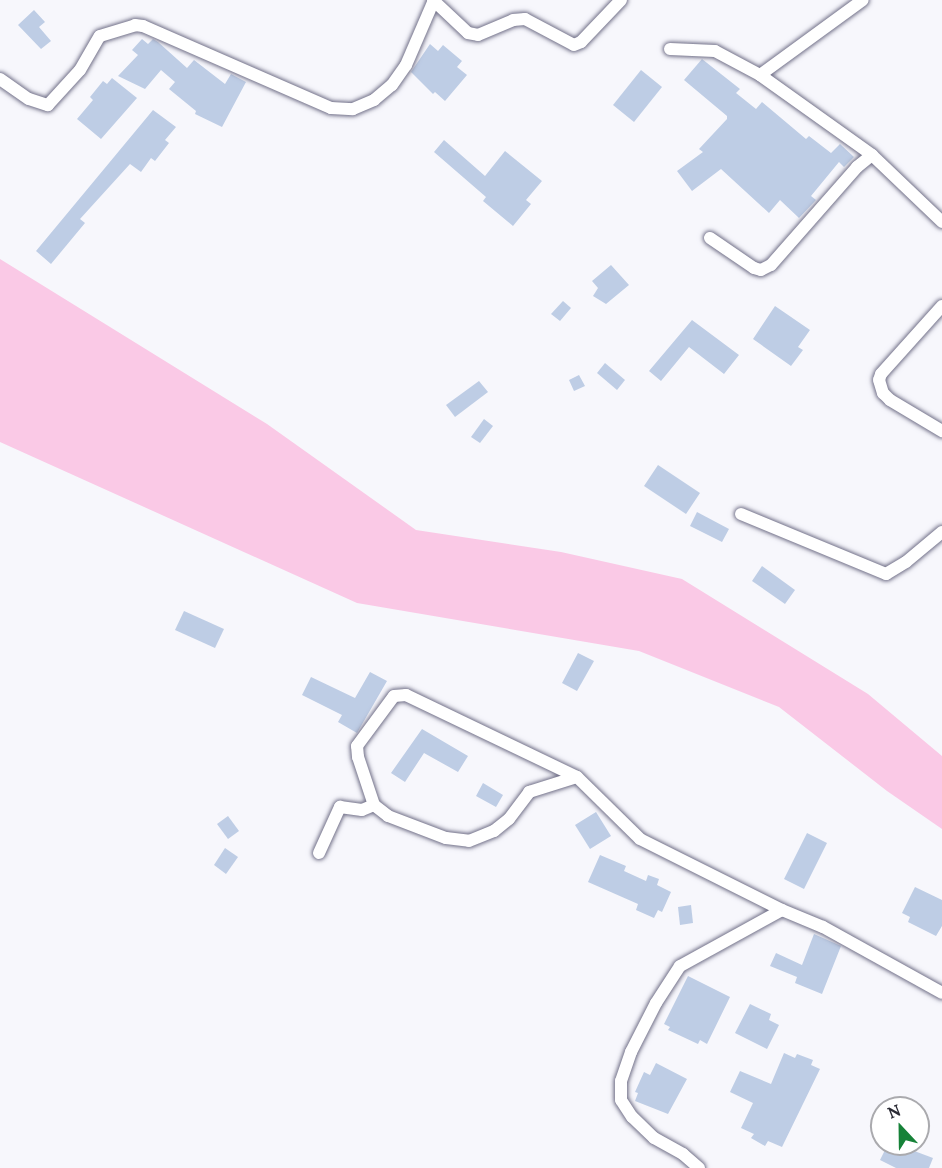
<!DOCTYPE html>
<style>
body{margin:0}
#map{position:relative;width:942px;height:1168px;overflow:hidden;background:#f7f7fc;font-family:Lora,serif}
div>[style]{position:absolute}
.green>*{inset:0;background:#fac9e6}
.building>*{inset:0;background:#becde5}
.roads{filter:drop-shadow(0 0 2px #727189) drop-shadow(0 0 2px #727189)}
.minor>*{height:12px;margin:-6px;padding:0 6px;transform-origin:6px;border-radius:6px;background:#fff}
span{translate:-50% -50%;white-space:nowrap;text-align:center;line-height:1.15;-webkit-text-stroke:4.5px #fff;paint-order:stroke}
.north{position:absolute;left:870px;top:1096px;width:60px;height:60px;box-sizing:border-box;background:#fff;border:2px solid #aaaaae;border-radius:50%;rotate:338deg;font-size:16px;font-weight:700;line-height:24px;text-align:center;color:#2a2a34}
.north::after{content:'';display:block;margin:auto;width:21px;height:27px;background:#168238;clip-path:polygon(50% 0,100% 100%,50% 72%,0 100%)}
</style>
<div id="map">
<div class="green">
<div style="clip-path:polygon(0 259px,267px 424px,416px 530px,561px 552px,682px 579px,868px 694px,942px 756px,942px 829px,887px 791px,779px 707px,639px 651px,357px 603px,0 442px)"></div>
</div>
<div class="building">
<div style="clip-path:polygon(34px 10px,45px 22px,39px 27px,51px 41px,41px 49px,18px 25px)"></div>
<div style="clip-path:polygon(142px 39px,148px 44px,153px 39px,158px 42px,187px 68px,194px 60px,225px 84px,231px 74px,246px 82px,222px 127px,195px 114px,196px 111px,169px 89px,175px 82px,161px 70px,145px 89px,118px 76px,138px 55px,132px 50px)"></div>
<div style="clip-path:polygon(430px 44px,438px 51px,443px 45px,462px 61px,457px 67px,467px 75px,445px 101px,435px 92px,433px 94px,411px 72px)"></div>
<div style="clip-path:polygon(702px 59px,740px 89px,736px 93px,756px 109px,762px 102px,806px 139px,809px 136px,831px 153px,840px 144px,854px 157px,844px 167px,839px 162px,811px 196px,816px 200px,799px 218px,780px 200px,769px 213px,721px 169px,692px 191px,677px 171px,703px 152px,699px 149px,727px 119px,727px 116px,684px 80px)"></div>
<div style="clip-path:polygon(641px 70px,662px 87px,634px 122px,613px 105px)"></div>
<div style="clip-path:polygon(112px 78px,137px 98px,101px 139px,77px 119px,93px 100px,90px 97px,103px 81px,107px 84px)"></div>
<div style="clip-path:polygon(153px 110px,176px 127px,165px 140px,169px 143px,155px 161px,151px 158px,141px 172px,130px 164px,80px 219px,85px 223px,51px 264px,36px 251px)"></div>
<div style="clip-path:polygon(444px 140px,485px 176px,505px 151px,542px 181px,526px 200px,531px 204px,513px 226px,483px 201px,486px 197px,434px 152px)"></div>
<div style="clip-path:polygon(611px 265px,629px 285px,606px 304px,593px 296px,598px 288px,592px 281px)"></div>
<div style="clip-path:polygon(563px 301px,571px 308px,560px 321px,551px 314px)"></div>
<div style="clip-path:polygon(775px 306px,810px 330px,798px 347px,803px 350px,791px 366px,753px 339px)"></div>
<div style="clip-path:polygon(692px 320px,739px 355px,724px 374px,689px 347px,661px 381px,649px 371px)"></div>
<div style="clip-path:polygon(605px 363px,625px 380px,617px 390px,597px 373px)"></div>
<div style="clip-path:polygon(579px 375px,585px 386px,574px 391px,569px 380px)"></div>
<div style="clip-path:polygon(479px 381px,488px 392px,455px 417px,446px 405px)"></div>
<div style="clip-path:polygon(484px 419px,493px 426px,480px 443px,471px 437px)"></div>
<div style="clip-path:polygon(658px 465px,700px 493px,686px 514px,644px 486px)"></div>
<div style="clip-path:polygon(697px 512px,729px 529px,722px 542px,690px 526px)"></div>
<div style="clip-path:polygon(762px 566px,795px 590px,785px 604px,752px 581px)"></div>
<div style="clip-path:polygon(184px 611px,224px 629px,215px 648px,175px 630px)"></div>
<div style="clip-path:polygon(578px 653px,594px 661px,577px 691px,562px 683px)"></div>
<div style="clip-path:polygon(370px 672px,387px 681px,357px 733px,338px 722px,342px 715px,302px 695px,311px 677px,355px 698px)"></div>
<div style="clip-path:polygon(422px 729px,468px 756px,458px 772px,424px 753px,405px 782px,391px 773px)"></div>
<div style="clip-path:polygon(483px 783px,503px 795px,496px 807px,476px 796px)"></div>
<div style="clip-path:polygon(596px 812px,611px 836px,590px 849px,575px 825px)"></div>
<div style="clip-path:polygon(228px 816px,239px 831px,228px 839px,217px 824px)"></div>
<div style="clip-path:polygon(807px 833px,827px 843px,804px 889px,784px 879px)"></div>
<div style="clip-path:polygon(225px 848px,238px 857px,226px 874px,214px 865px)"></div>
<div style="clip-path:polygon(600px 855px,626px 866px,624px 871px,646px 881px,648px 875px,659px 879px,657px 885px,671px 892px,662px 912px,658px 910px,654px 918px,636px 910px,638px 904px,588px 882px)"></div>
<div style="clip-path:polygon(915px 887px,942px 900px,942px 926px,936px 936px,908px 922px,910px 917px,902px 913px)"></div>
<div style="clip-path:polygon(691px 905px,693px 923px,680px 925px,678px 907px)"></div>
<div style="clip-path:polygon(814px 934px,841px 946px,822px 994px,795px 983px,797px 977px,770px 966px,776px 953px,802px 965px)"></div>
<div style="clip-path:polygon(688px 976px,730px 997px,707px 1044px,700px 1040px,698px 1044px,668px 1030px,670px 1027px,664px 1024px)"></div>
<div style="clip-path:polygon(750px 1004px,771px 1014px,769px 1020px,779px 1025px,767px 1049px,735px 1033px)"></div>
<div style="clip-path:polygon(784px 1053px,795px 1058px,797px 1054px,813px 1060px,811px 1065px,820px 1069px,782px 1147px,768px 1141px,765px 1146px,751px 1138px,754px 1134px,741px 1128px,753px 1103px,730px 1092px,740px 1071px,771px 1084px)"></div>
<div style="clip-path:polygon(656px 1063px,687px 1079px,668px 1114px,635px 1101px,638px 1093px,635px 1092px,644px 1072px,650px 1075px)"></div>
<div style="clip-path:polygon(888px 1144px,912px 1144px,909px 1149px,933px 1158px,929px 1168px,896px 1168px,880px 1160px)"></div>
</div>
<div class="roads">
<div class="minor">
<div style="left:433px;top:0;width:48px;rotate:43.3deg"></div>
<div style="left:468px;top:33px;width:10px;rotate:11deg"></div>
<div style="left:478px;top:35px;width:38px;rotate:-23deg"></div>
<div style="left:513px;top:20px;width:12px;rotate:-5deg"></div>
<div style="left:525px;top:19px;width:55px;rotate:28deg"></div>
<div style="left:574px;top:45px;width:8px;rotate:-23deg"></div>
<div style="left:581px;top:42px;width:58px;rotate:-46.4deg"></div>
<div style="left:670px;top:49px;width:45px;rotate:2.5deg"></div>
<div style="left:715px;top:51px;width:51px;rotate:28.1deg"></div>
<div style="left:760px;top:75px;width:138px;rotate:35.5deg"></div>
<div style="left:760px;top:75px;width:127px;rotate:-36.1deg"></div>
<div style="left:0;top:79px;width:35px;rotate:35deg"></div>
<div style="left:29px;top:99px;width:20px;rotate:18deg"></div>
<div style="left:48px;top:105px;width:47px;rotate:-47.6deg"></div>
<div style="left:80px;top:70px;width:39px;rotate:-60deg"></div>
<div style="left:100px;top:36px;width:37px;rotate:-17deg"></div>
<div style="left:135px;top:25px;width:8px;rotate:7deg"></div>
<div style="left:143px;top:26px;width:205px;rotate:23.6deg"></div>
<div style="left:331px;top:108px;width:22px;rotate:3deg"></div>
<div style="left:353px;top:109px;width:23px;rotate:-23deg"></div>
<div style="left:374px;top:100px;width:23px;rotate:-40deg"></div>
<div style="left:392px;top:85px;width:24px;rotate:-55deg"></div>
<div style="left:406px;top:65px;width:71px;rotate:-66.7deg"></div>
<div style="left:710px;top:238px;width:53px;rotate:34.3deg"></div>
<div style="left:754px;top:268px;width:7px;rotate:16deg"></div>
<div style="left:761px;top:270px;width:11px;rotate:-27deg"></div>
<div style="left:771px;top:265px;width:130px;rotate:-48.7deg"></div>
<div style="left:857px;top:167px;width:19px;rotate:-39deg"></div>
<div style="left:872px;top:155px;width:97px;rotate:43.7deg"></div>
<div style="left:942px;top:306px;width:91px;rotate:131.9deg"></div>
<div style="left:881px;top:374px;width:6px;rotate:108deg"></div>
<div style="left:879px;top:380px;width:14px;rotate:73deg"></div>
<div style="left:883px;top:393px;width:10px;rotate:45deg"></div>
<div style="left:890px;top:400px;width:61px;rotate:30.8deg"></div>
<div style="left:741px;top:514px;width:157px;rotate:22.5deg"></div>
<div style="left:886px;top:574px;width:23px;rotate:-31deg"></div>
<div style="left:906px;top:562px;width:47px;rotate:-39.8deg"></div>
<div style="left:374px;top:805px;width:51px;rotate:-108.4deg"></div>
<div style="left:358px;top:757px;width:11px;rotate:-95deg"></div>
<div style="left:357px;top:746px;width:62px;rotate:-53.5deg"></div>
<div style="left:394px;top:696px;width:12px;rotate:-5deg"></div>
<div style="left:406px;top:695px;width:190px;rotate:25.6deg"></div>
<div style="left:577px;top:777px;width:88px;rotate:44.5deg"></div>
<div style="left:640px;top:839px;width:159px;rotate:26.6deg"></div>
<div style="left:782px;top:910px;width:44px;rotate:22.5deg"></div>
<div style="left:823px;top:927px;width:136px;rotate:29deg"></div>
<div style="left:319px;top:853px;width:51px;rotate:-65.5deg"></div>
<div style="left:340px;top:807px;width:22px;rotate:8deg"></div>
<div style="left:362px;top:810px;width:13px;rotate:-23deg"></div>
<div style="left:374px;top:805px;width:18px;rotate:38deg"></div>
<div style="left:388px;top:816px;width:62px;rotate:20.8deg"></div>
<div style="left:446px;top:838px;width:23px;rotate:7deg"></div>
<div style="left:469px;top:841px;width:27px;rotate:-22deg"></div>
<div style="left:494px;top:831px;width:19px;rotate:-39deg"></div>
<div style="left:509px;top:819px;width:34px;rotate:-53deg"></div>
<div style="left:529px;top:792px;width:50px;rotate:-17.4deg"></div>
<div style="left:699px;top:1168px;width:21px;rotate:-139deg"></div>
<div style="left:683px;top:1154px;width:33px;rotate:-151deg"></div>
<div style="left:654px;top:1138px;width:30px;rotate:-136deg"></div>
<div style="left:632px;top:1117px;width:20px;rotate:-123deg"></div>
<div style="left:621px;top:1100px;width:19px;rotate:-90deg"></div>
<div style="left:621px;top:1081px;width:31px;rotate:-71deg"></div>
<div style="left:631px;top:1052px;width:55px;rotate:-63deg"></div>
<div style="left:656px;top:1003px;width:44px;rotate:-57deg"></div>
<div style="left:680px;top:966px;width:116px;rotate:-28.8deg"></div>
</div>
</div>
<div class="north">N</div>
</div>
